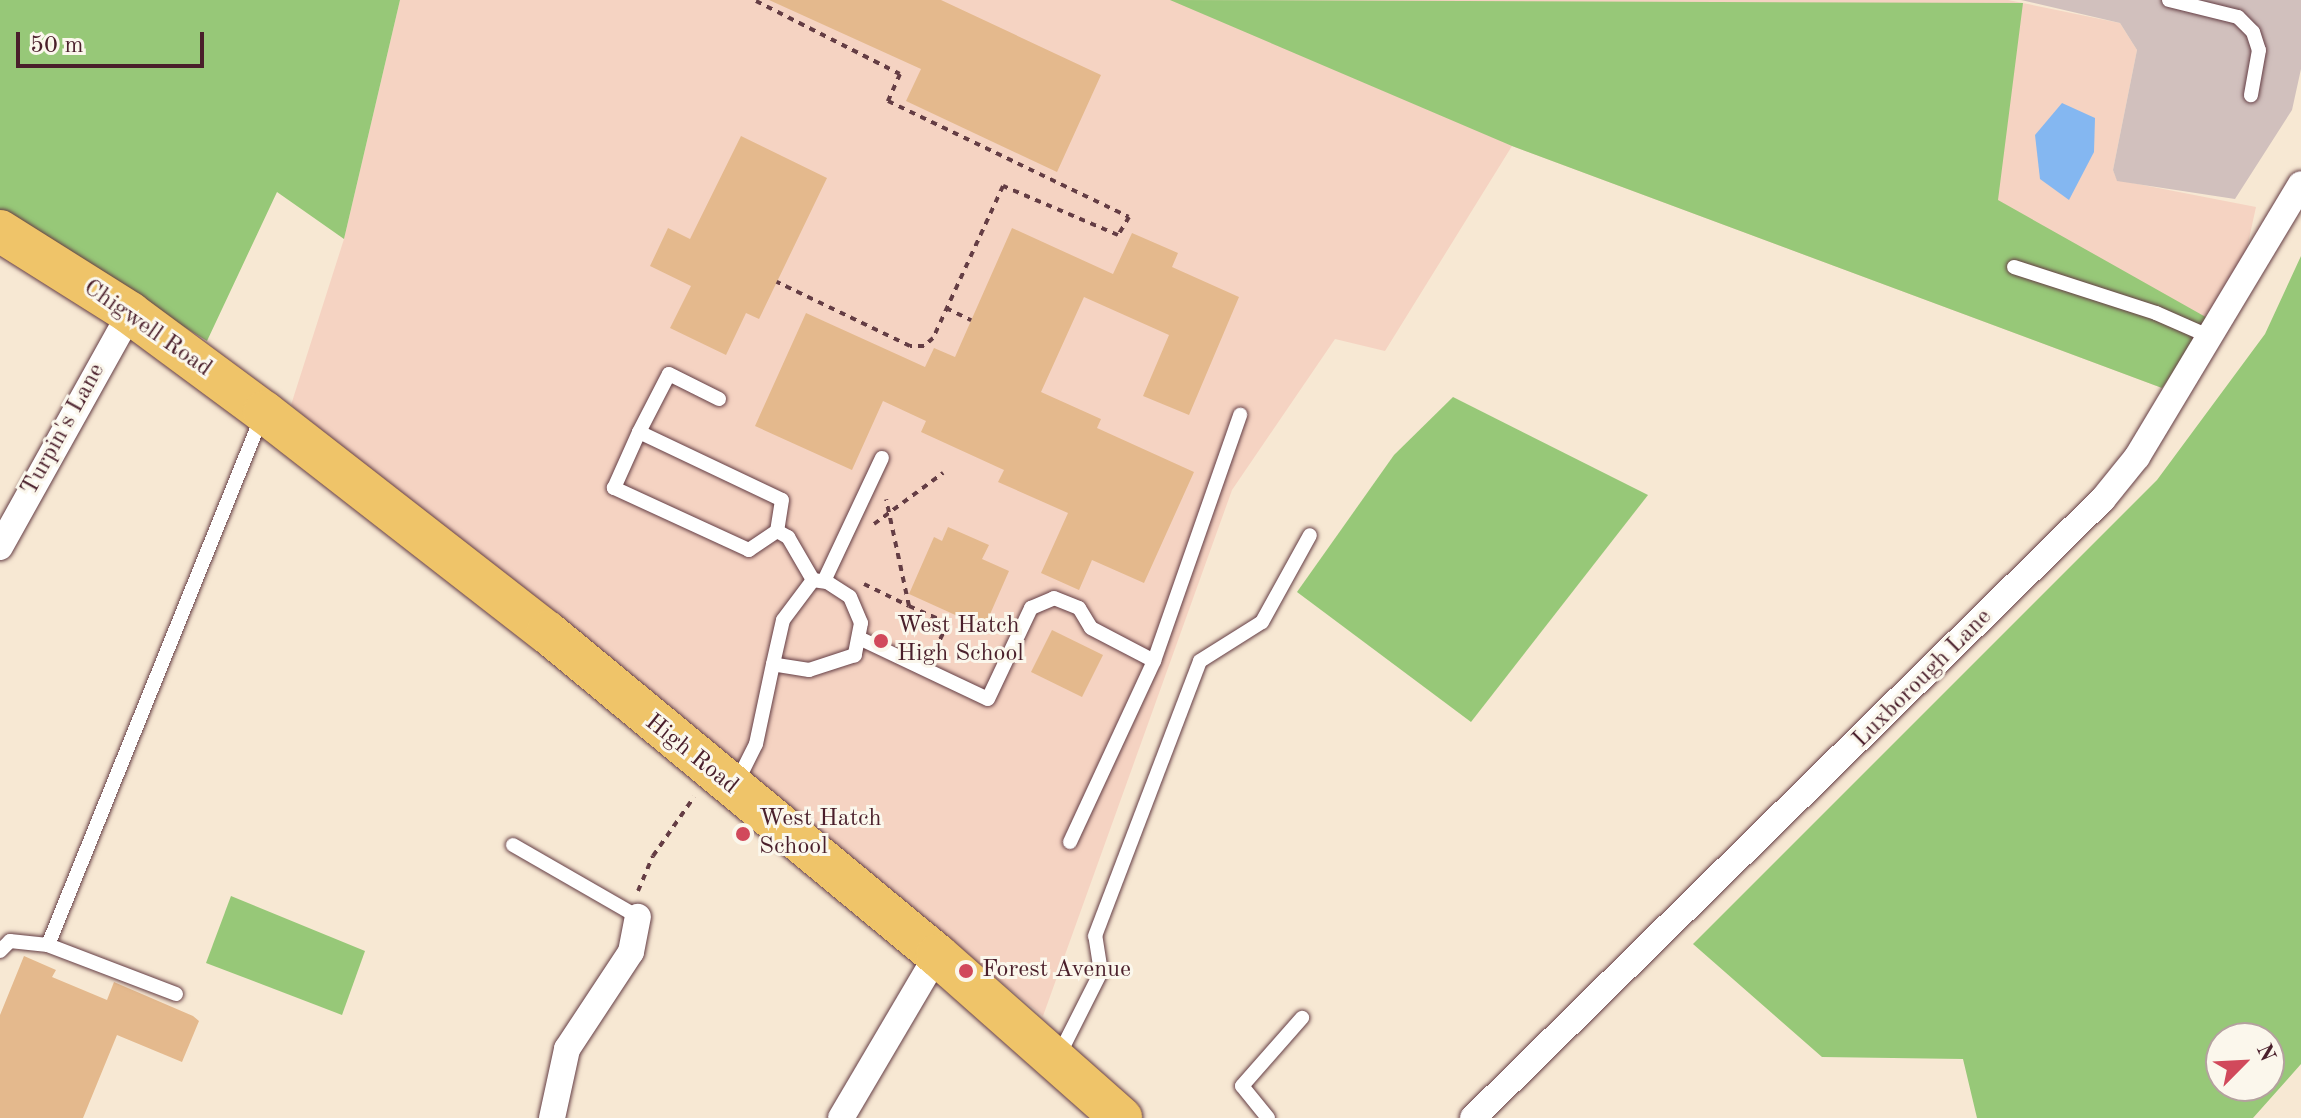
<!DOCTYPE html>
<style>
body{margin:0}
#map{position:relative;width:2301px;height:1118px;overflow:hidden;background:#f7e8d3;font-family:"Old Standard TT",serif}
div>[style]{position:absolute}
.built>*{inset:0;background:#f5d3c2}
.industrial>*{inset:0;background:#d1c0bd}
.green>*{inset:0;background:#97c878}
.water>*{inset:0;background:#84b7f1}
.building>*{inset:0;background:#e4b98d}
.path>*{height:4px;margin-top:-2px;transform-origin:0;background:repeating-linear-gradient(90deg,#643d44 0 6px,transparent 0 12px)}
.roads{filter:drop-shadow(0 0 2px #643d44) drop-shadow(0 0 2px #643d44)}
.service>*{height:14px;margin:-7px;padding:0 7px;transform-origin:7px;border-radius:7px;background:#fff}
.minor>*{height:26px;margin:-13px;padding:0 13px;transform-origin:13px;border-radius:13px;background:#fff}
.primary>*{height:42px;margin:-21px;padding:0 21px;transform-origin:21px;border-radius:21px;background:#efc469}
.dots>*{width:22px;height:22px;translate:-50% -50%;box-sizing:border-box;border:4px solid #fbf7ec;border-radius:50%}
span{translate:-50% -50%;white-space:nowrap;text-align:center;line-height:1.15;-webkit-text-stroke:6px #fbf7ec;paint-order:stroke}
.street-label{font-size:24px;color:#4a1f2b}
.poi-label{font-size:24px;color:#4a1f2b}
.left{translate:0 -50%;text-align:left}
.north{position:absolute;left:2205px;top:1022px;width:80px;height:80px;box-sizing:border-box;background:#fbf7ec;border:2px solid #b4a19f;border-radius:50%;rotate:66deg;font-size:22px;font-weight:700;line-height:32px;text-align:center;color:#4a1f2b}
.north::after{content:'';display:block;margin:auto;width:28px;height:36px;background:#d1495b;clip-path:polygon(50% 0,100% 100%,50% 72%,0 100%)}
.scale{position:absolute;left:16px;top:32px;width:188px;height:36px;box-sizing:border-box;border:4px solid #4a1f2b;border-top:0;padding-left:10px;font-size:24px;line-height:28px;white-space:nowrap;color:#4a1f2b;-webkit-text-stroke:6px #fbf7ec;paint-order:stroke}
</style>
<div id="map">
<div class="built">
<div style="clip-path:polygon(400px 0,2008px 0,2120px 23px,2137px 50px,2113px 170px,2117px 180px,2256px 207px,2240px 280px,2162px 388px,1512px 146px,1385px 351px,1335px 339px,1232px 490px,1043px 1016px,291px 405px,344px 239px)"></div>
</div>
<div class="industrial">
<div style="clip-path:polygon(2021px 0,2301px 0,2301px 69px,2292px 110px,2235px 199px,2117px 181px,2113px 170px,2137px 50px,2120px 23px)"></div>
</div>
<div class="green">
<div style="clip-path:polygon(0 0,400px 0,344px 239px,277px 192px,207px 341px,0 213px)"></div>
<div style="clip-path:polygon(1170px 0,2023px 3px,1998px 200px,2211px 320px,2162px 388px,1512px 146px)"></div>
<div style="clip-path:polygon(evenodd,2301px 256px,2301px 1064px,2253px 1118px,1977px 1118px,1963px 1059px,1822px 1057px,1693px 944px,2157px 480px,2265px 334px,2301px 256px,2221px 1038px,2269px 1038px,2269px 1086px,2221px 1086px,2221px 1038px)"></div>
<div style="clip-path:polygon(1453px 397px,1648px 495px,1471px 722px,1297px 592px,1394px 455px)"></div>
<div style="clip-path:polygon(231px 896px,365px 951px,342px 1015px,206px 963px)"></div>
</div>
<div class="water">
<div style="clip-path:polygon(2062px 103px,2095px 118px,2094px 152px,2069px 200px,2040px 179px,2035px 135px)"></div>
</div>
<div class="building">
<div style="clip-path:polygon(769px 0,941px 0,1101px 75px,1057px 172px,906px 101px,921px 69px)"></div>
<div style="clip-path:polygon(741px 136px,827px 178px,759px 319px,746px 313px,726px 355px,670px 328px,691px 286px,650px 266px,668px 228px,690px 239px)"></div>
<div style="clip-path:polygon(1012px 228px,1113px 274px,1132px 233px,1178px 253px,1172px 267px,1239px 297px,1189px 415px,1143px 396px,1169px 335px,1084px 297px,1041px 392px,1101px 419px,1097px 428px,1194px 472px,1144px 583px,1092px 560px,1079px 590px,1041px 573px,1068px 513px,998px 482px,1004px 470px,921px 432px,926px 421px,883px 401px,852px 470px,755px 426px,806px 313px,925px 367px,934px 348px,955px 357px)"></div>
<div style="clip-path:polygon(948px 527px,989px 545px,982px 559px,1009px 571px,984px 628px,909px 594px,934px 537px,942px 541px)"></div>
<div style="clip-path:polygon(1052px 630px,1103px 655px,1082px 697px,1031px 672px)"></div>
<div style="clip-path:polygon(24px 956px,56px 970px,52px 977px,107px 1000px,114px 982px,193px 1016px,199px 1021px,182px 1062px,117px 1035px,83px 1118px,0 1118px,0 1015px)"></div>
</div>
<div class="path">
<div style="left:756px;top:1px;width:161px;rotate:26.9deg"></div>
<div style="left:900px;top:74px;width:30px;rotate:114deg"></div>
<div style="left:888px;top:101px;width:267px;rotate:25.7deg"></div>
<div style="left:1129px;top:217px;width:21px;rotate:121deg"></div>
<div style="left:1118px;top:235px;width:125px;rotate:-156.9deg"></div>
<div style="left:1003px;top:186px;width:167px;rotate:114.7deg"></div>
<div style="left:933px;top:338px;width:12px;rotate:138deg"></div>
<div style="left:924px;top:346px;width:14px;rotate:180deg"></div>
<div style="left:910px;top:346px;width:148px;rotate:-154.3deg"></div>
<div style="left:946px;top:308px;width:28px;rotate:26deg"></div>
<div style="left:874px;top:524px;width:86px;rotate:-36.5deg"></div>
<div style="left:864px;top:584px;width:50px;rotate:26.1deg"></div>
<div style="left:909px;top:606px;width:109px;rotate:-102.1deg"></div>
<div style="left:909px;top:606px;width:43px;rotate:23.6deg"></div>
<div style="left:948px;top:623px;width:34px;rotate:116deg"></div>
<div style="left:638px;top:891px;width:38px;rotate:-67deg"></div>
<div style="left:653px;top:856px;width:72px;rotate:-55.2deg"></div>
</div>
<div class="roads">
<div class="service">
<div style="left:2169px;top:0;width:71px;rotate:13.8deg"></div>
<div style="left:2238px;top:17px;width:21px;rotate:45deg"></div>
<div style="left:2253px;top:32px;width:19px;rotate:72deg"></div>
<div style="left:2259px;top:50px;width:46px;rotate:100.1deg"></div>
<div style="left:2014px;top:267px;width:149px;rotate:17.9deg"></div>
<div style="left:2156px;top:313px;width:55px;rotate:23.7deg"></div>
<div style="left:639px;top:432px;width:158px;rotate:25.4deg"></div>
<div style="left:782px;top:500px;width:31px;rotate:99deg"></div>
<div style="left:777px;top:531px;width:34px;rotate:146deg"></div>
<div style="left:749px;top:550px;width:149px;rotate:-155.3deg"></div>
<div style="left:614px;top:488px;width:61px;rotate:-65.9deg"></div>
<div style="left:639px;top:432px;width:65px;rotate:-62.7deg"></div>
<div style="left:669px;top:374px;width:56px;rotate:26.6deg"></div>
<div style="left:777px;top:531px;width:13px;rotate:29deg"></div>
<div style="left:788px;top:537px;width:50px;rotate:59.8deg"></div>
<div style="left:813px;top:580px;width:14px;rotate:8deg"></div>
<div style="left:827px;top:582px;width:27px;rotate:33deg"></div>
<div style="left:850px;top:597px;width:28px;rotate:67deg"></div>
<div style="left:861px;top:623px;width:33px;rotate:101deg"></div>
<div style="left:855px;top:655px;width:48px;rotate:161.9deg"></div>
<div style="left:809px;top:670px;width:36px;rotate:-171deg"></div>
<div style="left:773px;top:664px;width:45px;rotate:-77.2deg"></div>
<div style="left:783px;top:620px;width:50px;rotate:-53.1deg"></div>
<div style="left:824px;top:581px;width:136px;rotate:-64.8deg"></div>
<div style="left:861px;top:639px;width:140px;rotate:25.3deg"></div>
<div style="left:988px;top:699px;width:101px;rotate:-64.7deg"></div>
<div style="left:1031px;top:608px;width:25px;rotate:-23deg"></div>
<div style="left:1054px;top:598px;width:27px;rotate:22deg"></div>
<div style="left:1079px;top:608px;width:23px;rotate:59deg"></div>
<div style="left:1091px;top:628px;width:71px;rotate:27.6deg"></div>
<div style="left:1154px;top:661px;width:261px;rotate:-70.7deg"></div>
<div style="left:737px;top:782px;width:42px;rotate:-63.4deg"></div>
<div style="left:756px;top:744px;width:82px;rotate:-78deg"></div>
<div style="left:1070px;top:842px;width:200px;rotate:-65.1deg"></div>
<div style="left:513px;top:845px;width:144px;rotate:29.9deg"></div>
<div style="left:0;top:951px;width:14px;rotate:-45deg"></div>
<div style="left:10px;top:941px;width:38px;rotate:6deg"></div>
<div style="left:176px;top:994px;width:137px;rotate:-159.1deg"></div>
<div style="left:48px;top:945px;width:571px;rotate:-67.97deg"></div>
<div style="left:1057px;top:1059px;width:97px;rotate:-63.2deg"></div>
<div style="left:1101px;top:972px;width:36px;rotate:-99deg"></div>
<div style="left:1095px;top:936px;width:294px;rotate:-69.1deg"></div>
<div style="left:1200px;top:661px;width:73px;rotate:-32.2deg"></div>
<div style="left:1262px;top:622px;width:99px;rotate:-61.1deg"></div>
<div style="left:1268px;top:1118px;width:41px;rotate:-129.1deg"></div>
<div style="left:1242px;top:1086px;width:91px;rotate:-48.6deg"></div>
</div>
<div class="minor">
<div style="left:0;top:547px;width:268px;rotate:-60.9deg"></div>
<div style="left:552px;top:1118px;width:71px;rotate:-77.7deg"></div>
<div style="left:567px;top:1049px;width:116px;rotate:-56.6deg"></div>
<div style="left:631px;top:952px;width:36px;rotate:-79deg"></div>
<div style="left:841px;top:1118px;width:189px;rotate:-59.5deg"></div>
<div style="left:1473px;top:1118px;width:883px;rotate:-44.5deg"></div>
<div style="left:2103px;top:499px;width:54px;rotate:-51deg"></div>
<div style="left:2137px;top:457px;width:318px;rotate:-59deg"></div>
</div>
<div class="primary">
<div style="left:0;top:231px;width:154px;rotate:32.2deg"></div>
<div style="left:130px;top:313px;width:167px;rotate:36.5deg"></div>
<div style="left:264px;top:412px;width:358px;rotate:37.9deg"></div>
<div style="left:547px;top:632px;width:506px;rotate:39.63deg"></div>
<div style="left:937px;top:955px;width:246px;rotate:41.5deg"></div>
</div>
</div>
<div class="dots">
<div style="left:881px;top:641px;background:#d1495b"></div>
<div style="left:743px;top:834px;background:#d1495b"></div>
<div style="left:966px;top:971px;background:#d1495b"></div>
</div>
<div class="street-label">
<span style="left:147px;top:329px;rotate:35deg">Chigwell Road</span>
<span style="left:64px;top:430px;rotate:-61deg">Turpin's Lane</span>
<span style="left:1923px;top:679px;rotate:-45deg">Luxborough Lane</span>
<span style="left:691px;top:755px;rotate:39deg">High Road</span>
</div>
<div class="poi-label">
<span class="left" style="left:897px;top:641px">West Hatch<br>High School</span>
<span class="left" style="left:759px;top:834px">West Hatch<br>School</span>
<span class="left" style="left:982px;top:971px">Forest Avenue</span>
</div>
<div class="north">N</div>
<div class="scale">50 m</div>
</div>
